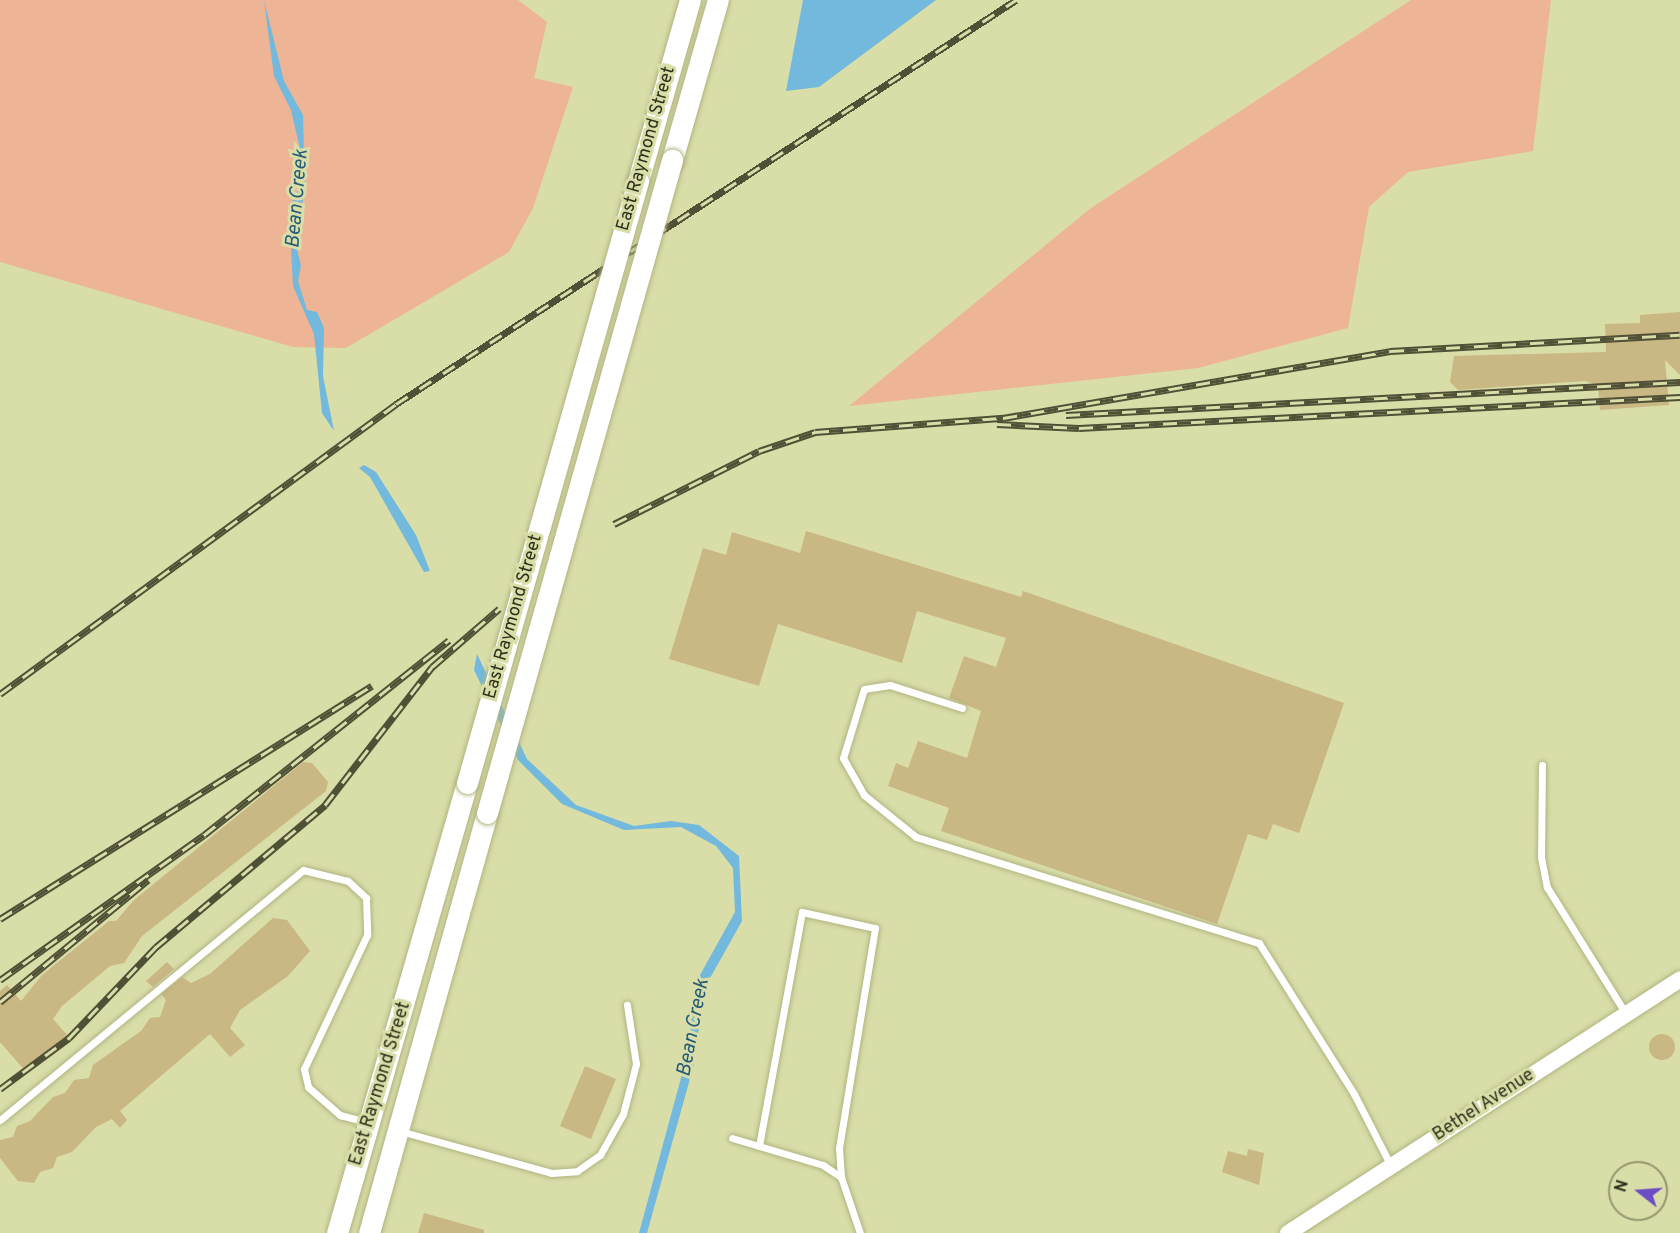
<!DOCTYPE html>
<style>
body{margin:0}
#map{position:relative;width:1680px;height:1233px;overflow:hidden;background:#d9dda8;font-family:Overpass,sans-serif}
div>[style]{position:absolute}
.green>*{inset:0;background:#edb595}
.water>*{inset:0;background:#72b9dd}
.building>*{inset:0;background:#c9b784}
.round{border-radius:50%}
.roads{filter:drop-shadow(0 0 2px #b1b480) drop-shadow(0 0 2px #b1b480)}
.service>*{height:7px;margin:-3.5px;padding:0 3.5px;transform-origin:3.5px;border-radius:3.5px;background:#fff}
.tertiary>*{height:16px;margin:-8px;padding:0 8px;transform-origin:8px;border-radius:8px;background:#fff}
.primary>*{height:21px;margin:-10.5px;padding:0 10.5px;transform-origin:10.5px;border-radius:10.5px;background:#fff}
.rail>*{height:7px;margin-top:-3.5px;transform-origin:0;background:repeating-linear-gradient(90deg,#d9dda8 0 14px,#4f5035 0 28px);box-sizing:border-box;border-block:2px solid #4f5035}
.bridges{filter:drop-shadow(0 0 2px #b1b480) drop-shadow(0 0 2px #b1b480)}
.primary-bridge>*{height:21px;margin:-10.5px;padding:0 10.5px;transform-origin:10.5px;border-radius:10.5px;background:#fff}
span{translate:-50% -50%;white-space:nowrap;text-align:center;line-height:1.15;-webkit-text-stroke:6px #d9dda8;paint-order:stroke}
.street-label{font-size:18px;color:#2e2f1a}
.water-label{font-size:20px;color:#255c76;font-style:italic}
.north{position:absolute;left:1608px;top:1161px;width:60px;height:60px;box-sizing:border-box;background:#d9dda8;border:2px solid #95976f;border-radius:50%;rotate:287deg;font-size:16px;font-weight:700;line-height:24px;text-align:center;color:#2e2f1a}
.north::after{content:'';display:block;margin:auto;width:21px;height:27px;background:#6d4dc6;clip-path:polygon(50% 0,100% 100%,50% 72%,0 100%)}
</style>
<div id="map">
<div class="green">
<div style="clip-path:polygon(0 0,518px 0,547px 22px,534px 78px,573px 87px,533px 208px,509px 252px,346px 348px,293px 347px,0 262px)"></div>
<div style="clip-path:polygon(1411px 0,1551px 0,1533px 151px,1408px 172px,1369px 207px,1348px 328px,1198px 368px,849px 406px,1091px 208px)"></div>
</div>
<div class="water">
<div style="clip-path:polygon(264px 0,284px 81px,303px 115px,305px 192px,294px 236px,301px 266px,298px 281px,307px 310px,317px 312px,324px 328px,323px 376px,334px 431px,322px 413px,314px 334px,293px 286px,289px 210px,302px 179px,301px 153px,291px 110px,274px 76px)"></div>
<div style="clip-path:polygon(803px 0,936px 0,819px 87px,786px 91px)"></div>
<div style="clip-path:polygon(364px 465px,376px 472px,416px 535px,430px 571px,424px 572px,370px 477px,359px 468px)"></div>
<div style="clip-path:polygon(477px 654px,527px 759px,576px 805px,634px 826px,671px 821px,699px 825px,739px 856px,742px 921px,705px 987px,693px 1068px,647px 1233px,639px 1233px,688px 1052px,695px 984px,735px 912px,733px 868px,716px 846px,681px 827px,624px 830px,562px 804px,518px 760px,474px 670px)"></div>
</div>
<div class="building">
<div style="clip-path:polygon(1680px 312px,1680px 375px,1665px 360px,1669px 405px,1600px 410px,1598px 385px,1585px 381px,1458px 390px,1450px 382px,1454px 356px,1606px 352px,1605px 324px,1640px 323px,1640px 315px)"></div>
<div style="clip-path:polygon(806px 531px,1021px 597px,1023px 591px,1344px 703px,1299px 833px,1273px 824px,1267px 840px,1248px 834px,1217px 924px,941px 831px,949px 808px,888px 786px,896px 763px,908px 768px,918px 741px,967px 758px,981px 711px,949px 698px,964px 656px,996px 667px,1006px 638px,917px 611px,902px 663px,778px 624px,759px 686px,669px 659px,703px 548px,726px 555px,732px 532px,800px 553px)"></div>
<div style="clip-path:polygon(303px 762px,312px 763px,328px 782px,326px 791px,142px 936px,124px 963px,110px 966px,62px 1006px,53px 1019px,68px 1036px,27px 1073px,0 1042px,0 991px,7px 985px,21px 1001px,42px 975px,109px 921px,116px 921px,134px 900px)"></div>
<div style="clip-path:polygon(273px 918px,287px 920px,310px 951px,288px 976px,240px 1010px,230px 1028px,245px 1045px,230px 1057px,210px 1034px,120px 1111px,127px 1120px,120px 1128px,112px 1119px,96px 1127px,72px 1152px,57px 1157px,53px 1168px,40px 1172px,34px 1183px,18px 1181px,0 1158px,0 1140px,13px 1137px,17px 1126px,30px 1121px,53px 1097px,65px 1093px,74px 1080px,89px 1078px,93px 1065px,141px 1031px,150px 1018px,160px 1017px,166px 1000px,161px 994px,182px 977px,191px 983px,210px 974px)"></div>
<div style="clip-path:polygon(167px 962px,174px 969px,153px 987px,146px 981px)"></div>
<div class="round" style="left:1649px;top:1034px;width:26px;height:26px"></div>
<div style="clip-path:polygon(585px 1066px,616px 1079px,591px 1139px,560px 1126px)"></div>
<div style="clip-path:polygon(1248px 1149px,1264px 1153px,1259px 1185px,1222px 1172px,1228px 1151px,1247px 1156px)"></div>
<div style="clip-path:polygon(424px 1213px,484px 1230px,484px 1233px,418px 1233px)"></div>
</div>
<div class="roads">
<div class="service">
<div style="left:962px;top:708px;width:76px;rotate:-162.3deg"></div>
<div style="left:890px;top:685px;width:26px;rotate:171deg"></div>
<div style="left:864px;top:689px;width:72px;rotate:106.9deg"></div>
<div style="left:843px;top:758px;width:43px;rotate:60.4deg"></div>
<div style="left:864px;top:795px;width:67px;rotate:38.9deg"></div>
<div style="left:916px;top:837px;width:359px;rotate:17.2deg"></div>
<div style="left:1259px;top:943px;width:178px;rotate:57.8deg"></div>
<div style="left:1354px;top:1094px;width:81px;rotate:62.8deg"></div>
<div style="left:1542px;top:765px;width:92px;rotate:90.6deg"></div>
<div style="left:1541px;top:857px;width:31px;rotate:79deg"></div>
<div style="left:1547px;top:887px;width:150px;rotate:58.1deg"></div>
<div style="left:0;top:1120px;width:393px;rotate:-39.5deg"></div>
<div style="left:303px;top:870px;width:46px;rotate:13.7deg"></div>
<div style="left:348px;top:881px;width:25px;rotate:43deg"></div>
<div style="left:366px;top:898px;width:37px;rotate:88deg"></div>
<div style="left:367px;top:935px;width:148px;rotate:115.2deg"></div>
<div style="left:304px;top:1069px;width:18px;rotate:77deg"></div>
<div style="left:308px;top:1087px;width:43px;rotate:41.2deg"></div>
<div style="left:340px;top:1115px;width:27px;rotate:15deg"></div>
<div style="left:400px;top:1131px;width:157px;rotate:15.5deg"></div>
<div style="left:551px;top:1173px;width:26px;rotate:-4deg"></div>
<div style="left:577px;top:1171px;width:28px;rotate:-35deg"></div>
<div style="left:600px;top:1155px;width:47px;rotate:-60.7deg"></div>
<div style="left:623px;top:1114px;width:52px;rotate:-75.4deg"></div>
<div style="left:636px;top:1064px;width:60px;rotate:-98.7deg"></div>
<div style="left:732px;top:1138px;width:95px;rotate:16.5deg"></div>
<div style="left:823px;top:1165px;width:22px;rotate:34deg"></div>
<div style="left:841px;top:1177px;width:59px;rotate:71.3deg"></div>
<div style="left:759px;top:1146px;width:238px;rotate:-79.6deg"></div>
<div style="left:802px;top:912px;width:75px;rotate:12.4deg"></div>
<div style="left:875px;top:928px;width:223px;rotate:99.3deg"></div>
<div style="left:839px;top:1148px;width:29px;rotate:86deg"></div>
</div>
<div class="tertiary">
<div style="left:1288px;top:1233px;width:467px;rotate:-32.9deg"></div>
</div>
<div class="primary">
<div style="left:672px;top:160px;width:166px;rotate:-74deg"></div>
<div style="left:638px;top:181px;width:188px;rotate:-74deg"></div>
<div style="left:337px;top:1233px;width:468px;rotate:-73.9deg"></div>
<div style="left:369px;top:1233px;width:436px;rotate:-74.3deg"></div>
</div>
</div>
<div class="rail">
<div style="left:1066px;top:415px;width:615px;rotate:-3.08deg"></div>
<div style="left:997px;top:424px;width:82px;rotate:2.8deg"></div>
<div style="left:1079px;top:428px;width:602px;rotate:-2.95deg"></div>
<div style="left:614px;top:524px;width:162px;rotate:-26.7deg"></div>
<div style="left:759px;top:451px;width:59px;rotate:-18.7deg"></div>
<div style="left:815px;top:432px;width:189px;rotate:-4.3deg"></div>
<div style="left:1003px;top:418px;width:393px;rotate:-9.8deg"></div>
<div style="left:1390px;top:351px;width:290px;rotate:-3.2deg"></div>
<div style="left:0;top:694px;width:491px;rotate:-36.2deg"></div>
<div style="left:396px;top:404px;width:740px;rotate:-33.09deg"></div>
<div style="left:0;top:919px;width:439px;rotate:-32.1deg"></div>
<div style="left:0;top:980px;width:250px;rotate:-35.4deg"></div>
<div style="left:204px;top:835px;width:313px;rotate:-38.5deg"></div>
<div style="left:0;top:1002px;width:192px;rotate:-39.5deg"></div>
<div style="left:0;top:1089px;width:86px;rotate:-36.5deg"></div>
<div style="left:69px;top:1038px;width:126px;rotate:-46.3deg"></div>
<div style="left:156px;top:947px;width:221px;rotate:-40deg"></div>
<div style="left:325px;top:805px;width:175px;rotate:-52.2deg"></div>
<div style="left:432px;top:667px;width:89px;rotate:-40.9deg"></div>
</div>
<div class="bridges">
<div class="primary-bridge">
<div style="left:467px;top:783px;width:626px;rotate:-74.14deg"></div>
<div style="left:487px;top:813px;width:679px;rotate:-74.18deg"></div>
</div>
</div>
<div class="street-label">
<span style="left:647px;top:149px;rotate:-74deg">East Raymond Street</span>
<span style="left:514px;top:617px;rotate:-74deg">East Raymond Street</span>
<span style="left:381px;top:1084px;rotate:-73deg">East Raymond Street</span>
<span style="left:1484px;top:1106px;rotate:-33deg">Bethel Avenue</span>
</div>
<div class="water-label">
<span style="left:298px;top:199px;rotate:-85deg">Bean Creek</span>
<span style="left:694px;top:1028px;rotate:-79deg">Bean Creek</span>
</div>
<div class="north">N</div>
</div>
